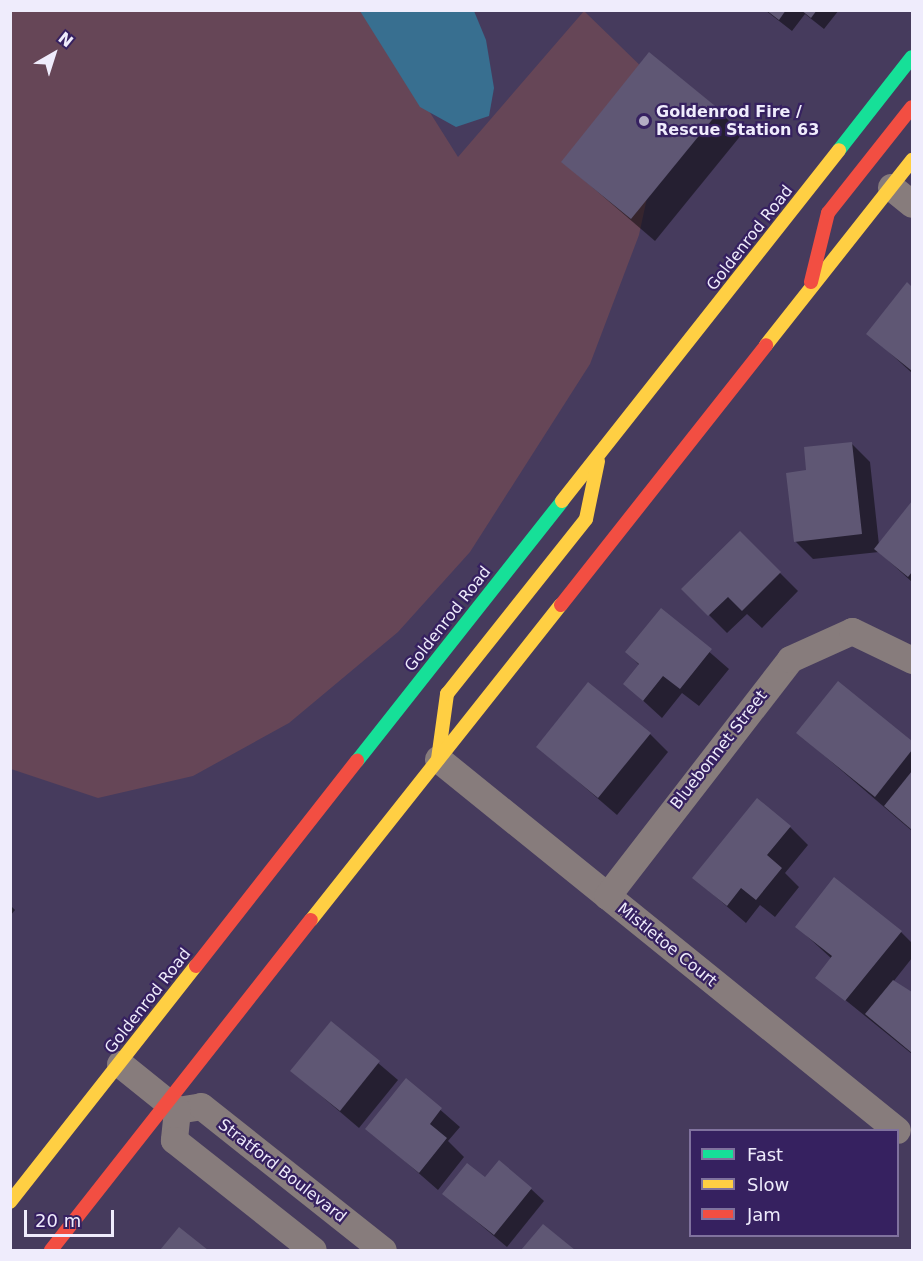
<!DOCTYPE html>
<style>
body{margin:0}
#map{position:relative;width:923px;height:1261px;overflow:hidden;background:#463b5d;font-family:"DejaVu Sans",sans-serif}
div>[style]{position:absolute}
.green>*{inset:0;background:#664657}
.water>*{inset:0;background:#386f90}
.shadow>*{inset:0;background:#0007}
.building>*{inset:0;background:#5f5774}
.street>*{height:27px;margin:-13.5px;padding:0 13.5px;transform-origin:13.5px;border-radius:13.5px;background:#877c7c}
.fast>*{height:14px;margin:-7px;padding:0 7px;transform-origin:7px;border-radius:7px;background:#16e098}
.slow>*{height:14px;margin:-7px;padding:0 7px;transform-origin:7px;border-radius:7px;background:#ffcf43}
.jam>*{height:14px;margin:-7px;padding:0 7px;transform-origin:7px;border-radius:7px;background:#f24e42}
.dots>*{width:16px;height:16px;translate:-50% -50%;box-sizing:border-box;border:3px solid #362160;border-radius:50%}
span{translate:-50% -50%;white-space:nowrap;text-align:center;line-height:1.15;-webkit-text-stroke:4.5px #362160;paint-order:stroke}
.poi-label{font-size:16px;color:#efecfc;font-weight:700}
.left{translate:0 -50%;text-align:left}
.street-label{font-size:16px;color:#efecfc}
.frame{position:absolute;inset:0;border:12px solid #efecfc;pointer-events:none}
.legend{position:absolute;left:689px;top:1129px;width:210px;height:108px;box-sizing:border-box;background:#362160;border:2px solid #80729e;margin:0;padding:8px 10px;list-style:none;font-size:18px;color:#efecfc}
.legend li{display:flex;align-items:center;gap:12px;height:30px}
.legend b{width:30px;border:2px solid #80729e}
.north{position:absolute;left:24px;top:24px;width:60px;height:60px;-webkit-text-stroke:4px #362160;paint-order:stroke;rotate:39deg;font-size:16px;font-weight:700;line-height:24px;text-align:center;color:#efecfc}
.north::after{content:'';display:block;margin:auto;width:21px;height:27px;background:#efecfc;clip-path:polygon(50% 0,100% 100%,50% 72%,0 100%)}
.scale{position:absolute;left:24px;top:1210px;width:90px;height:27px;box-sizing:border-box;border:3px solid #efecfc;border-top:0;padding-left:8px;font-size:18px;line-height:21px;white-space:nowrap;color:#efecfc;-webkit-text-stroke:4px #362160;paint-order:stroke}
</style>
<div id="map">
<div class="green">
<div style="clip-path:polygon(10px 11px,366px 11px,458px 157px,584px 11px,649px 74px,661px 133px,639px 235px,590px 364px,470px 552px,398px 632px,289px 723px,193px 776px,98px 798px,11px 769px)"></div>
</div>
<div class="water">
<div style="clip-path:polygon(360px 11px,474px 11px,486px 40px,494px 88px,489px 116px,456px 127px,420px 107px)"></div>
</div>
<div class="shadow">
<div style="clip-path:polygon(765px 10px,839px 10px,824px 29px,805px 14px,792px 31px)"></div>
<div style="clip-path:polygon(719px 111px,742px 134px,655px 241px,563px 162px)"></div>
<div style="clip-path:polygon(908px 285px,912px 289px,912px 373px,868px 333px)"></div>
<div style="clip-path:polygon(851px 443px,870px 462px,879px 545px,912px 503px,912px 582px,879px 552px,813px 559px,795px 541px,808px 472px)"></div>
<div style="clip-path:polygon(740px 533px,798px 591px,762px 628px,747px 614px,727px 633px,683px 589px)"></div>
<div style="clip-path:polygon(661px 610px,729px 669px,699px 706px,682px 693px,662px 718px,625px 684px,640px 666px,627px 652px)"></div>
<div style="clip-path:polygon(839px 683px,912px 743px,912px 831px,798px 733px)"></div>
<div style="clip-path:polygon(650px 734px,668px 752px,617px 815px,538px 747px)"></div>
<div style="clip-path:polygon(790px 827px,808px 845px,785px 873px,799px 887px,775px 917px,760px 905px,746px 923px,694px 878px)"></div>
<div style="clip-path:polygon(10px 905px,15px 910px,10px 916px)"></div>
<div style="clip-path:polygon(797px 927px,901px 932px,912px 943px,912px 958px,893px 982px,912px 994px,912px 1054px,817px 977px,832px 959px)"></div>
<div style="clip-path:polygon(331px 1023px,398px 1080px,359px 1128px,292px 1071px)"></div>
<div style="clip-path:polygon(406px 1080px,460px 1127px,448px 1141px,464px 1157px,438px 1190px,367px 1128px)"></div>
<div style="clip-path:polygon(531px 1189px,544px 1201px,507px 1247px,444px 1194px)"></div>
<div style="clip-path:polygon(543px 1226px,573px 1250px,523px 1250px)"></div>
<div style="clip-path:polygon(180px 1229px,206px 1250px,162px 1250px)"></div>
</div>
<div class="building">
<div style="clip-path:polygon(766px 10px,786px 10px,779px 20px)"></div>
<div style="clip-path:polygon(801px 10px,817px 10px,811px 18px)"></div>
<div style="clip-path:polygon(649px 52px,720px 110px,631px 219px,561px 162px)"></div>
<div style="clip-path:polygon(907px 282px,912px 287px,912px 371px,866px 334px)"></div>
<div style="clip-path:polygon(852px 442px,862px 534px,794px 542px,786px 473px,806px 470px,804px 447px)"></div>
<div style="clip-path:polygon(912px 501px,912px 572px,908px 577px,874px 549px)"></div>
<div style="clip-path:polygon(740px 531px,781px 572px,742px 611px,728px 597px,708px 616px,681px 589px)"></div>
<div style="clip-path:polygon(661px 608px,712px 649px,680px 689px,663px 676px,643px 701px,623px 684px,639px 664px,625px 652px)"></div>
<div style="clip-path:polygon(838px 681px,912px 741px,912px 750px,875px 797px,796px 733px)"></div>
<div style="clip-path:polygon(588px 682px,651px 733px,598px 798px,536px 747px)"></div>
<div style="clip-path:polygon(912px 771px,912px 830px,884px 806px)"></div>
<div style="clip-path:polygon(757px 798px,791px 826px,767px 855px,782px 868px,756px 900px,741px 888px,727px 906px,692px 878px)"></div>
<div style="clip-path:polygon(834px 877px,902px 931px,845px 1001px,815px 978px,832px 956px,795px 927px)"></div>
<div style="clip-path:polygon(893px 980px,912px 992px,912px 1053px,865px 1014px)"></div>
<div style="clip-path:polygon(331px 1021px,380px 1061px,340px 1111px,290px 1071px)"></div>
<div style="clip-path:polygon(406px 1078px,442px 1108px,430px 1124px,447px 1138px,419px 1173px,365px 1129px)"></div>
<div style="clip-path:polygon(499px 1160px,532px 1188px,494px 1235px,442px 1194px,467px 1163px,485px 1177px)"></div>
<div style="clip-path:polygon(543px 1224px,575px 1250px,521px 1250px)"></div>
<div style="clip-path:polygon(179px 1227px,208px 1250px,160px 1250px)"></div>
</div>
<div class="street">
<div style="left:891px;top:187px;width:27px;rotate:39deg"></div>
<div style="left:438px;top:759px;width:590px;rotate:38.95deg"></div>
<div style="left:607px;top:896px;width:299px;rotate:-52.3deg"></div>
<div style="left:790px;top:659px;width:68px;rotate:-24.3deg"></div>
<div style="left:852px;top:631px;width:67px;rotate:25.8deg"></div>
<div style="left:120px;top:1064px;width:73px;rotate:38.9deg"></div>
<div style="left:177px;top:1110px;width:24px;rotate:-9deg"></div>
<div style="left:201px;top:1106px;width:232px;rotate:38.4deg"></div>
<div style="left:177px;top:1110px;width:30px;rotate:96deg"></div>
<div style="left:174px;top:1140px;width:177px;rotate:38.4deg"></div>
</div>
<div class="fast">
<div style="left:839px;top:150px;width:118px;rotate:-51.9deg"></div>
<div style="left:357px;top:761px;width:331px;rotate:-51.7deg"></div>
</div>
<div class="slow">
<div style="left:766px;top:345px;width:236px;rotate:-51.7deg"></div>
<div style="left:562px;top:501px;width:447px;rotate:-51.7deg"></div>
<div style="left:438px;top:759px;width:66px;rotate:-82.1deg"></div>
<div style="left:447px;top:694px;width:223px;rotate:-51.5deg"></div>
<div style="left:586px;top:519px;width:59px;rotate:-78.3deg"></div>
<div style="left:311px;top:920px;width:402px;rotate:-51.6deg"></div>
<div style="left:10px;top:1202px;width:300px;rotate:-51.8deg"></div>
</div>
<div class="jam">
<div style="left:811px;top:282px;width:71px;rotate:-76.2deg"></div>
<div style="left:828px;top:213px;width:135px;rotate:-51.6deg"></div>
<div style="left:561px;top:605px;width:331px;rotate:-51.7deg"></div>
<div style="left:196px;top:966px;width:261px;rotate:-51.9deg"></div>
<div style="left:51px;top:1250px;width:420px;rotate:-51.8deg"></div>
</div>
<div class="dots">
<div style="left:644px;top:121px;background:#b4aec4"></div>
</div>
<div class="poi-label">
<span class="left" style="left:656px;top:121px">Goldenrod Fire /<br>Rescue Station 63</span>
</div>
<div class="street-label">
<span style="left:750px;top:238px;rotate:-52deg">Goldenrod Road</span>
<span style="left:448px;top:619px;rotate:-52deg">Goldenrod Road</span>
<span style="left:719px;top:750px;rotate:-52deg">Bluebonnet Street</span>
<span style="left:667px;top:945px;rotate:39deg">Mistletoe Court</span>
<span style="left:148px;top:1001px;rotate:-52deg">Goldenrod Road</span>
<span style="left:282px;top:1171px;rotate:38deg">Stratford Boulevard</span>
</div>
<div class="frame"></div>
<ul class="legend">
<li><b style="height:8px;background:#16e098"></b>Fast</li>
<li><b style="height:8px;background:#ffcf43"></b>Slow</li>
<li><b style="height:8px;background:#f24e42"></b>Jam</li>
</ul>
<div class="north">N</div>
<div class="scale">20 m</div>
</div>
